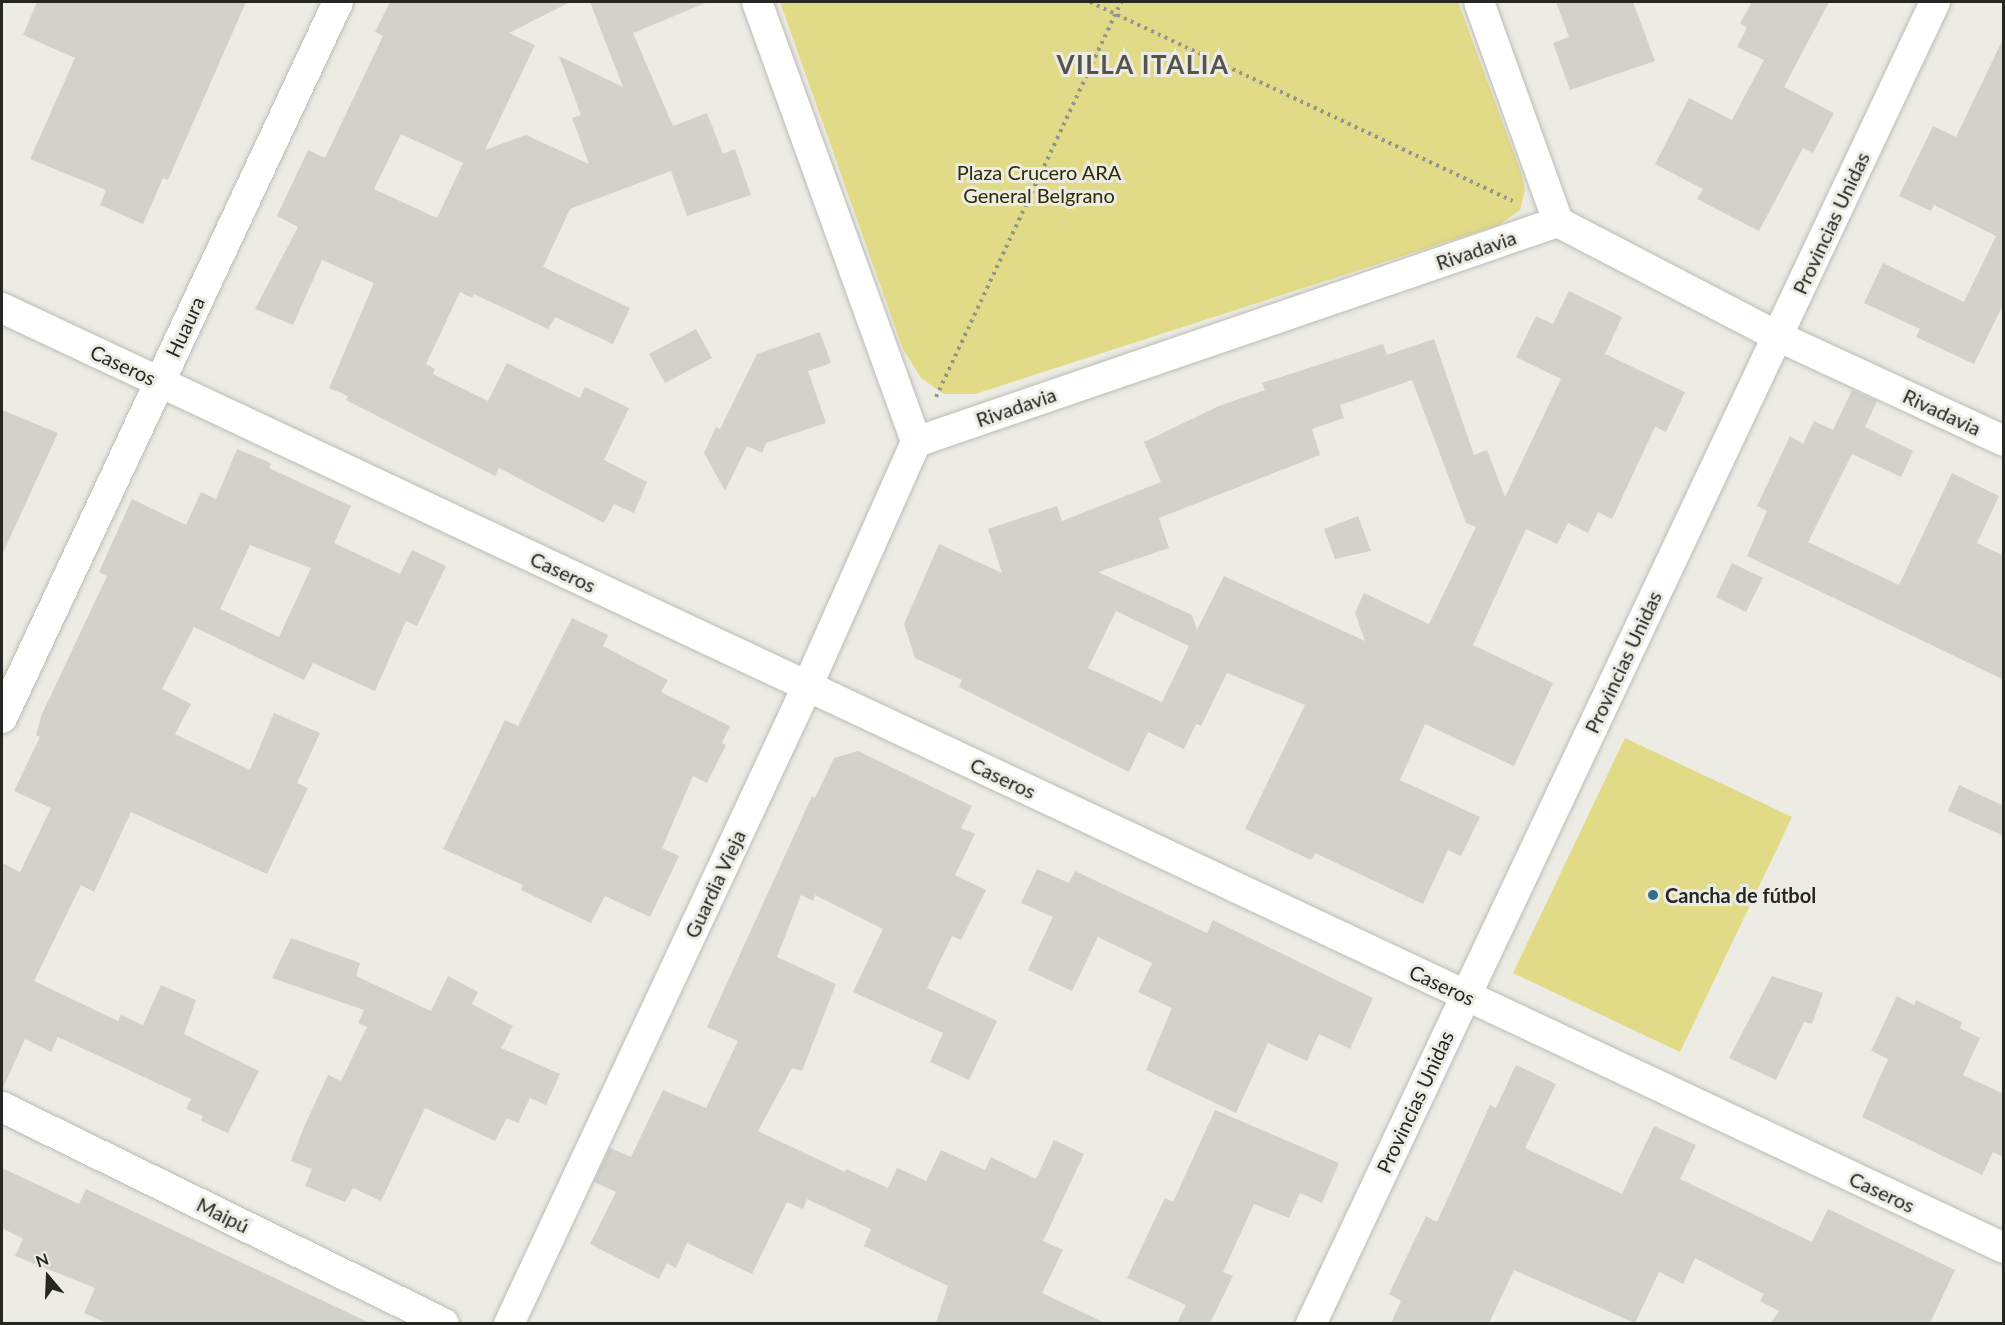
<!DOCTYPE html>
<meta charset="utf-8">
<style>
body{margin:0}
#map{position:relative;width:2005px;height:1325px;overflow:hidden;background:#ecece4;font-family:Lato,sans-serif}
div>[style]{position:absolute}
.green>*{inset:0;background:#e1da86}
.building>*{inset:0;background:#d2d2ca}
.path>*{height:4px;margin-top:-2px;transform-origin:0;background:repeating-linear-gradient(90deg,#959590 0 3px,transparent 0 7.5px)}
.roads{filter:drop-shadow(0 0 2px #bcbbb4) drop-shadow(0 0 2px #bcbbb4)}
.minor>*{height:30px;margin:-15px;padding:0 15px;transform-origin:15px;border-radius:15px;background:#fff}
.dots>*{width:16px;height:16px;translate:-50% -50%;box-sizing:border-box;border:3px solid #ecece4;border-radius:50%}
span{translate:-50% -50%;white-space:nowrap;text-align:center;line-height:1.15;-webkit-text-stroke:6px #ecece4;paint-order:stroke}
.park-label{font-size:20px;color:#302c00}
.street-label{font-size:20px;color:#262623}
.poi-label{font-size:20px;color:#262623;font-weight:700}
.left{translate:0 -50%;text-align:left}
.district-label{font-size:26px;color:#54544d;font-weight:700;letter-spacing:1.5px}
.frame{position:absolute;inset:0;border:3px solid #262623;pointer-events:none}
.north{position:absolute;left:18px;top:1247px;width:60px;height:60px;-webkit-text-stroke:4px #ecece4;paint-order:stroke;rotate:341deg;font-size:16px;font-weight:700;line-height:24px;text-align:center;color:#262623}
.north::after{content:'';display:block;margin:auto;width:21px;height:27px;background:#262623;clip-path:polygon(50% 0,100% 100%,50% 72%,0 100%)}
</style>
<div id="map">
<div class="green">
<div style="clip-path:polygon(780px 2px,1458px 2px,1521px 172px,1525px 190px,1520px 210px,1499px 225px,975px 394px,944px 394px,921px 378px,903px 349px)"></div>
<div style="clip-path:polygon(1625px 738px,1792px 817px,1680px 1052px,1513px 973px)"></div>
</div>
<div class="building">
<div style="clip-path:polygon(37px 2px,246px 2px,168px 180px,163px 178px,143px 224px,100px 205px,106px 190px,30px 159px,75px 58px,23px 35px)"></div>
<div style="clip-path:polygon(evenodd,390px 2px,570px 2px,509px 33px,535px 45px,485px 150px,526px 135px,589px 164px,572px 118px,581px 115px,559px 56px,623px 87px,590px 2px,708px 2px,633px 33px,673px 126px,707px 113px,723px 154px,735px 149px,751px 195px,687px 216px,671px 171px,570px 209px,543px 267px,630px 308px,613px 344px,555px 317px,548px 329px,474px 294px,472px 298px,460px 292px,426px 364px,435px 369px,433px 374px,488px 401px,507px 363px,580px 398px,585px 387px,629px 408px,604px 460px,647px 482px,634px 513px,614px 504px,604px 523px,499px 468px,495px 476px,346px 400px,348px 396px,329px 388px,374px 283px,322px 260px,293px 325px,255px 309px,298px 227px,277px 216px,308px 150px,325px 158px,383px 36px,375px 32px,390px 2px,401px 134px,463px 163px,437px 218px,374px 189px,401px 134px)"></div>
<div style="clip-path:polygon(1556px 2px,1633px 2px,1655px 61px,1570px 90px,1553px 43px,1569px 37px)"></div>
<div style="clip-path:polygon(1752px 2px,1829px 2px,1784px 87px,1834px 113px,1813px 153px,1803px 148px,1759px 231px,1697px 199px,1703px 189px,1655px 164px,1689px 98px,1732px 120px,1764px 60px,1737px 47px,1747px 28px,1740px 23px)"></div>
<div style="clip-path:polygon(2004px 37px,2004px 303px,1974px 364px,1916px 337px,1920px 329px,1864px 303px,1883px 263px,1964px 302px,1996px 236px,1934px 205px,1931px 211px,1899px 196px,1933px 126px,1956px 137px)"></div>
<div style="clip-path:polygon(evenodd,1569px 291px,1622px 317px,1605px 354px,1685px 392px,1666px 432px,1655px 427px,1612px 519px,1598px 512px,1588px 533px,1568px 523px,1557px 544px,1526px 529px,1473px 645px,1553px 683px,1514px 766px,1425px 724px,1400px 780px,1480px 817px,1461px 856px,1448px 850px,1423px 904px,1315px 853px,1311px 860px,1245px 829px,1305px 705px,1227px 673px,1201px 726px,1196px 724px,1184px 749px,1148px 732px,1129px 772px,959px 687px,962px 680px,915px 658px,904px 624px,939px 544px,1002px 573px,988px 529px,1057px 506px,1062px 521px,1161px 482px,1144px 442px,1219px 406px,1265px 390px,1262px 383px,1383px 344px,1387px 355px,1434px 339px,1474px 455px,1487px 450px,1505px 497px,1561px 379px,1516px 357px,1536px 316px,1553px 324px,1569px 291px,1412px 380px,1466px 523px,1476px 527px,1429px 624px,1364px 593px,1355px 613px,1365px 641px,1224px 576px,1197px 630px,1192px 615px,1098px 572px,1169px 548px,1159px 518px,1320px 455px,1312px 429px,1344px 418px,1340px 405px,1412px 380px,1569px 291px,1116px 611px,1189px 646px,1162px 702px,1088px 668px,1116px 611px)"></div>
<div style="clip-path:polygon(696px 329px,712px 358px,665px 383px,649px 354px)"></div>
<div style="clip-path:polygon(820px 332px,831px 363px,808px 371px,826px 423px,766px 443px,762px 453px,747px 446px,725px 491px,704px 453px,716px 427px,720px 429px,757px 354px)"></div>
<div style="clip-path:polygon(1852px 390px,1877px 401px,1865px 427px,1913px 451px,1901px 477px,1852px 454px,1808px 542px,1899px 585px,1952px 473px,1999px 496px,1977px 543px,2004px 556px,2004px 680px,1747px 556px,1767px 511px,1757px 506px,1790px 436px,1803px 444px,1814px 421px,1833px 430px)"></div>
<div style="clip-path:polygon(2px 410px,58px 433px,2px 555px)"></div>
<div style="clip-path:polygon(evenodd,237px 449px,271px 463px,269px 468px,351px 506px,334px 543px,400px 574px,412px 550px,446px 566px,417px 626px,406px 621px,375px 691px,313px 663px,304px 680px,194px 627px,162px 689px,191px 704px,175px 734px,250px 770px,274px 713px,320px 733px,297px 783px,308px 788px,267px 874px,131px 812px,94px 892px,81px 885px,34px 981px,118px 1021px,121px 1015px,143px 1025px,161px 985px,196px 1000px,184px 1034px,259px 1071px,228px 1133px,201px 1121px,203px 1116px,186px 1109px,191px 1099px,58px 1037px,51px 1052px,25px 1039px,2px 1090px,2px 863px,20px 872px,51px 808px,14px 791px,40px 737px,36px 735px,42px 714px,107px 576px,99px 572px,132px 499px,186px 525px,201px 492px,216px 499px,237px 449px,250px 545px,311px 568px,279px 637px,220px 609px,250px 545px)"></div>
<div style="clip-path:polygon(1358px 516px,1371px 551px,1335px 559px,1324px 529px)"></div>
<div style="clip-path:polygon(1732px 563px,1763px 578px,1746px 612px,1716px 597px)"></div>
<div style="clip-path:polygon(572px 618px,608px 635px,603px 646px,668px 680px,661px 692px,730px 726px,722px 743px,726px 745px,707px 783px,693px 776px,662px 848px,679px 856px,650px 917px,605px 896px,591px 923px,521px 890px,523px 885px,443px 849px,505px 720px,518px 726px)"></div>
<div style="clip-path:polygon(858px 751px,972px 806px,961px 828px,975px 834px,955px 875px,986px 890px,961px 940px,952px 936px,927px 988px,997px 1021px,969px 1080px,930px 1062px,943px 1033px,853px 992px,883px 929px,815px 895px,813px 901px,801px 895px,777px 957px,836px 984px,802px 1071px,792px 1068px,758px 1131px,845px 1172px,846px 1169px,888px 1188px,897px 1168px,926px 1181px,941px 1150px,985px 1170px,991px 1157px,1036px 1179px,1054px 1140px,1084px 1154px,1043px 1241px,1063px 1250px,1042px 1293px,1105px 1323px,936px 1323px,948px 1286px,864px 1246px,871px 1229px,807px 1199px,803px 1209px,787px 1202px,752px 1274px,687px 1243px,676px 1268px,667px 1263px,659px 1279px,590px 1244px,616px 1192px,594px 1182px,610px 1148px,631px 1157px,663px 1090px,706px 1108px,738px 1041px,707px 1027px,812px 796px,815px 798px,834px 758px)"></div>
<div style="clip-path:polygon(1959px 785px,2004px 806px,2004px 836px,1948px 811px)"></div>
<div style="clip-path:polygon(1037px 869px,1069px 883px,1075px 871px,1207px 933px,1213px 920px,1373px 998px,1350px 1049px,1319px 1034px,1307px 1061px,1268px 1043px,1236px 1113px,1146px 1070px,1172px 1008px,1138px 992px,1152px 963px,1098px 937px,1072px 991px,1028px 970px,1053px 917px,1021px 903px)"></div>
<div style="clip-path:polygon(291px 938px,360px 963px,356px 976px,431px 1011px,448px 976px,478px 992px,472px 1004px,513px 1026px,501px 1048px,560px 1074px,546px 1105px,530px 1098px,518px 1123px,507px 1118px,495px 1141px,425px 1108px,381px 1201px,353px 1188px,345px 1202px,305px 1186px,312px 1169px,291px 1161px,304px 1127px,328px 1075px,341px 1081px,367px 1027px,358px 1023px,364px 1010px,272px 978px)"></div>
<div style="clip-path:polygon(1772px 976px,1823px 993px,1812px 1024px,1804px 1022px,1776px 1080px,1729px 1058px)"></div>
<div style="clip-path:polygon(1897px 996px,1914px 1005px,1916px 1000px,1962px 1022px,1960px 1028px,1980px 1038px,1963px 1075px,2004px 1094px,2004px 1157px,1993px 1152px,1982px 1175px,1862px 1117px,1888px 1059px,1871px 1051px)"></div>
<div style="clip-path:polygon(1516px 1065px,1556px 1084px,1525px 1148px,1622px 1194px,1654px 1126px,1696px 1145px,1680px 1179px,1812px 1242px,1828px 1209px,1955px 1270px,1930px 1323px,1771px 1323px,1779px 1311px,1760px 1301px,1764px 1294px,1695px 1258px,1683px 1284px,1659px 1272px,1635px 1323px,1514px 1270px,1489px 1323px,1391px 1323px,1401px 1301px,1389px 1294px,1426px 1216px,1437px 1222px,1490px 1105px,1496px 1108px)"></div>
<div style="clip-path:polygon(1215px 1110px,1339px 1163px,1322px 1203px,1300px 1193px,1289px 1218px,1254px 1204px,1223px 1272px,1233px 1276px,1210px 1323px,1177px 1323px,1186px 1305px,1127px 1278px,1165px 1198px,1173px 1202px)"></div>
<div style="clip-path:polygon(2px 1168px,79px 1204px,86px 1189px,370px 1323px,107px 1323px,84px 1313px,95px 1288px,15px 1256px,23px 1239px,2px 1228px)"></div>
</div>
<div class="path">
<div style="left:1090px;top:2px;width:467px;rotate:25.2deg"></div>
<div style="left:936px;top:397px;width:436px;rotate:-64.9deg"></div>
</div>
<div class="roads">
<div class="minor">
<div style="left:757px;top:2px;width:468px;rotate:70.1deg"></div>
<div style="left:1479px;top:2px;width:234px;rotate:70.2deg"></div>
<div style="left:1558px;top:222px;width:247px;rotate:27.5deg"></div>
<div style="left:1777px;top:336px;width:250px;rotate:24.8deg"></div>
<div style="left:2px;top:308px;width:2212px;rotate:25.15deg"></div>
<div style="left:916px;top:442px;width:679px;rotate:-18.92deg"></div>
<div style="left:2px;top:718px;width:791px;rotate:-64.86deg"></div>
<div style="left:2px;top:1107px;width:492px;rotate:26.1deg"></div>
<div style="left:509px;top:1324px;width:703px;rotate:-64.93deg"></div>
<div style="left:807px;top:687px;width:268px;rotate:-66deg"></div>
<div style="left:1311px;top:1324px;width:1462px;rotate:-64.73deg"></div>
</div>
</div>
<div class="dots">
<div style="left:1653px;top:895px;background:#346f87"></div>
</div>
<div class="park-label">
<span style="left:1039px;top:184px">Plaza Crucero ARA<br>General Belgrano</span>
</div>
<div class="street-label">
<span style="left:1831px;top:223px;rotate:-65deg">Provincias Unidas</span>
<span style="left:1476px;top:250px;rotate:-19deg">Rivadavia</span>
<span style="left:185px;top:327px;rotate:-65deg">Huaura</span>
<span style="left:123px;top:365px;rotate:25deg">Caseros</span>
<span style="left:1016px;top:407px;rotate:-19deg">Rivadavia</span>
<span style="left:1942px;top:412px;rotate:25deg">Rivadavia</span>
<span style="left:563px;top:572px;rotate:25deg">Caseros</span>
<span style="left:1623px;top:662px;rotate:-65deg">Provincias Unidas</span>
<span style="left:1003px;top:778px;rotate:25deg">Caseros</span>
<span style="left:715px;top:884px;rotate:-65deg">Guardia Vieja</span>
<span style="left:1442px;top:985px;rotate:25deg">Caseros</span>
<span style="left:1415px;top:1102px;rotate:-65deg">Provincias Unidas</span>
<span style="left:1882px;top:1192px;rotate:25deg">Caseros</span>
<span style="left:223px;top:1215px;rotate:26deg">Maipú</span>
</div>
<div class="poi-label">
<span class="left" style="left:1665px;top:895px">Cancha de fútbol</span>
</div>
<div class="district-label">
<span style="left:1143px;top:65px">VILLA ITALIA</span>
</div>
<div class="frame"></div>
<div class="north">N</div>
</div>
